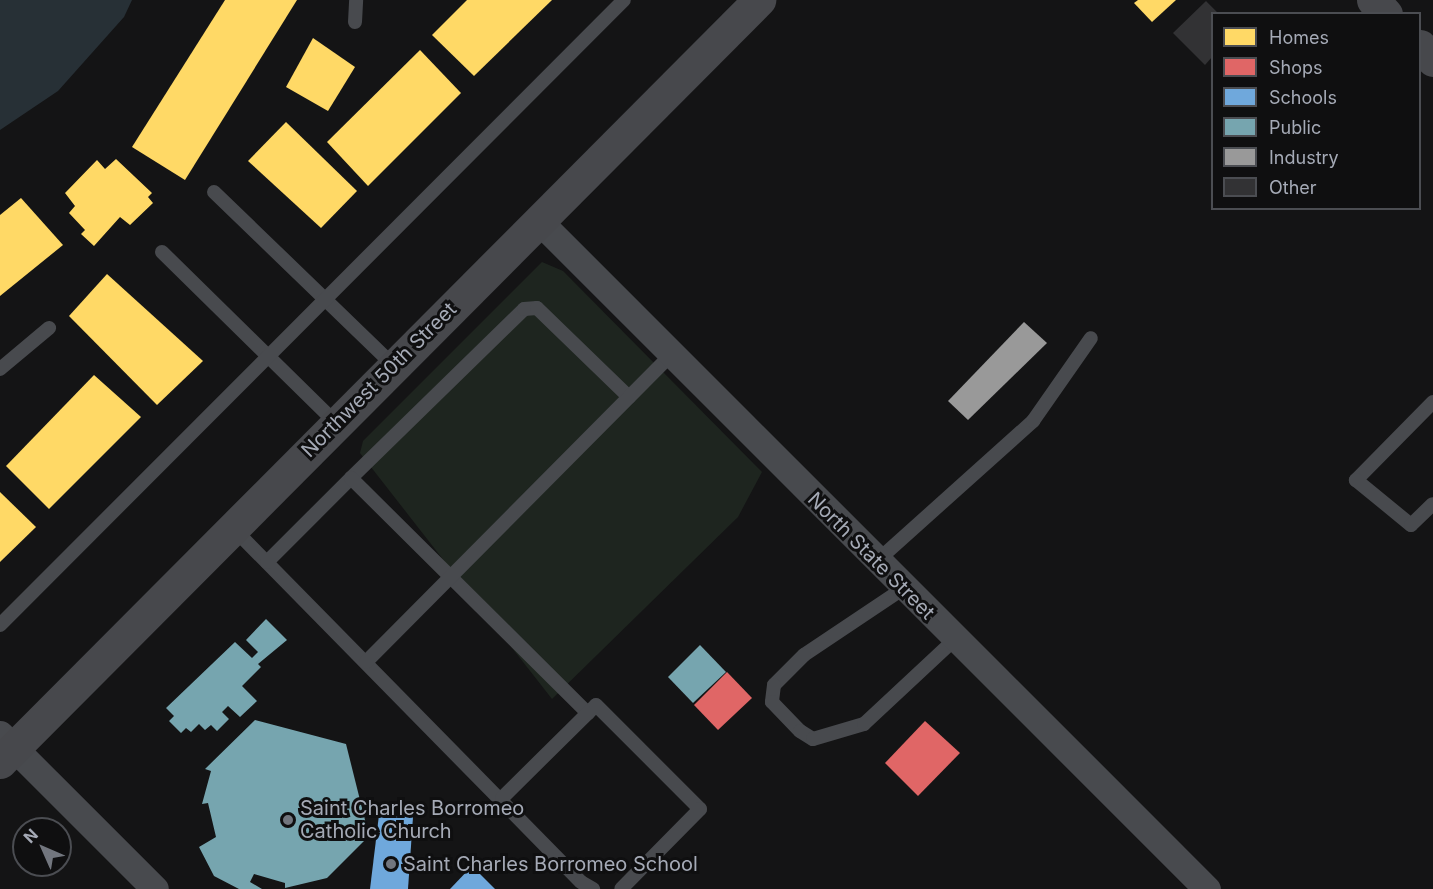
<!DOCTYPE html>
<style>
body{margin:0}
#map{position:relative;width:1433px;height:889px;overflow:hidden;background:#141415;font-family:Inter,sans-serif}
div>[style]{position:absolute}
.green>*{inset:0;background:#1e251f}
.water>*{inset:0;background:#273036}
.homes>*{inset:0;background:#ffd966}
.shops>*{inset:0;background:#e06666}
.schools>*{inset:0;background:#6fa8dc}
.public>*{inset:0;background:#76a5af}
.industry>*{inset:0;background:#999}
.building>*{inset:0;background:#323234}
.lane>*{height:14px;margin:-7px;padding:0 7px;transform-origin:7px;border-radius:7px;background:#484a4e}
.street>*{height:27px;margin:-13.5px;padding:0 13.5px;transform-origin:13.5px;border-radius:13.5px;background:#484a4e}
.secondary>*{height:33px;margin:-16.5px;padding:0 16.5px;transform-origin:16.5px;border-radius:16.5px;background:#47484c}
.dots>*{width:16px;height:16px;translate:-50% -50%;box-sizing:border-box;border:3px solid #0f0f10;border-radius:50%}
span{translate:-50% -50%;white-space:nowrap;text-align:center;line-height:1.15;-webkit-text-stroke:6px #0f0f10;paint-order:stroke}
.street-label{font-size:20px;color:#a5aab6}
.poi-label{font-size:20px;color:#a5aab6}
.left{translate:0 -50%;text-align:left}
.legend{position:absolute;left:1211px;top:12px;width:210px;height:198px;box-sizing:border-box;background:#0f0f10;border:2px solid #4b4d52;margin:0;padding:8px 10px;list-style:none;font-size:18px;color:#a5aab6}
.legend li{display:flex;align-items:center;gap:12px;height:30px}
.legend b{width:30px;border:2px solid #4b4d52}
.north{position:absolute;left:12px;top:817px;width:60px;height:60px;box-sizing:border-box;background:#0f0f10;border:2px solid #4b4d52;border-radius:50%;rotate:315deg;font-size:16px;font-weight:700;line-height:24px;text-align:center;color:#a5aab6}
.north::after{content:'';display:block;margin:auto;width:21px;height:27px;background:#72767e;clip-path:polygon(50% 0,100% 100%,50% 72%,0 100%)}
</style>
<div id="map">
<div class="green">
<div style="clip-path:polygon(542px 262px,563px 271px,762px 472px,738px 517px,552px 699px,360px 453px,363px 441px)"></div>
</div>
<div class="water">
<div style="clip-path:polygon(0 0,132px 0,124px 17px,58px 91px,0 130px)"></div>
</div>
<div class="homes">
<div style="clip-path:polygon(225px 0,297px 0,185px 180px,132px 147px)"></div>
<div style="clip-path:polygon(467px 0,552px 0,474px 76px,432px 35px)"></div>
<div style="clip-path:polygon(1138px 0,1176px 0,1152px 22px,1134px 3px)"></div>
<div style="clip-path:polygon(313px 38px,355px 67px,328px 111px,286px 87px)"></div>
<div style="clip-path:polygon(420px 50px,461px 93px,368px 186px,327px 142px)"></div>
<div style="clip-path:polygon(286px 122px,357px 191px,321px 228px,248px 161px)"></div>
<div style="clip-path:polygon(116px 159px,152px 193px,148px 197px,153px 203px,130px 225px,120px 217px,94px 246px,81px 234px,85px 230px,69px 213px,75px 206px,65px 193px,97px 160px,105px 169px)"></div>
<div style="clip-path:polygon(21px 198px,63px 245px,0 296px,0 215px)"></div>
<div style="clip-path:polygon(107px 274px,203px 361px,157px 405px,69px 316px)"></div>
<div style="clip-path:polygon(94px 375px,141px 417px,49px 509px,6px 466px)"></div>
<div style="clip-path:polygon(0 492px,36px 527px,0 562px)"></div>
</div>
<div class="shops">
<div style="clip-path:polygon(727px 672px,752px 698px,718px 730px,694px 705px)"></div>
<div style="clip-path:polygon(925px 721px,960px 753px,918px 796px,885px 763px)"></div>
</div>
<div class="schools">
<div style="clip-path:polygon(379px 815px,413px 817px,408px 889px,370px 889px)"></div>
<div style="clip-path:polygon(472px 866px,495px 889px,450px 889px)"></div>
</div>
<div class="public">
<div style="clip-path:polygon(266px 619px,287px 640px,258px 664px,261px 667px,242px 686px,257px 701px,240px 717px,228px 706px,222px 712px,229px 719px,217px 731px,211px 725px,205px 730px,199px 724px,191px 732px,186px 728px,181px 733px,169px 721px,174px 716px,166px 708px,235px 642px,252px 658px,258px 652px,246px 640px)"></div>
<div style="clip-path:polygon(700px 645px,726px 672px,693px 703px,668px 677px)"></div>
<div style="clip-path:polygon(255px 720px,346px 744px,369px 836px,327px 878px,285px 888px,285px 883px,254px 874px,250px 882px,262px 889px,239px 889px,214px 876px,199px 847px,216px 837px,208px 803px,202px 804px,211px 771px,205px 769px)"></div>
</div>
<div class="industry">
<div style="clip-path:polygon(1024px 322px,1047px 343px,968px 420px,948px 401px)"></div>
</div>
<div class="building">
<div style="clip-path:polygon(1206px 1px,1219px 14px,1212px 14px,1212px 57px,1205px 65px,1173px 33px)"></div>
</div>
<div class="lane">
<div style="left:355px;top:22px;width:22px;rotate:-87deg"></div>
<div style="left:214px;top:192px;width:250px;rotate:44deg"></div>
<div style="left:162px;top:252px;width:244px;rotate:44.5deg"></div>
<div style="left:0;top:369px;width:64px;rotate:-39.9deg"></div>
<div style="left:1433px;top:402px;width:110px;rotate:134.6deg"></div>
<div style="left:1356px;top:480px;width:71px;rotate:39.3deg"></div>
<div style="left:1411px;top:525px;width:30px;rotate:-44deg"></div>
<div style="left:351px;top:478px;width:242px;rotate:-44.3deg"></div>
<div style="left:524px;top:309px;width:13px;rotate:-4deg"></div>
<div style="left:537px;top:308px;width:128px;rotate:44.1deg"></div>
<div style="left:233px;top:528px;width:496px;rotate:45.5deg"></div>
<div style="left:581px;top:882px;width:14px;rotate:30deg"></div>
<div style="left:877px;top:561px;width:210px;rotate:-41.9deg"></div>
<div style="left:1033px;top:421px;width:101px;rotate:-55.1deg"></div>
<div style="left:267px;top:562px;width:119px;rotate:-45deg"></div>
<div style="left:351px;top:478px;width:334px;rotate:44.8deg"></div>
<div style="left:904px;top:588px;width:120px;rotate:146.2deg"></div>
<div style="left:804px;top:655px;width:42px;rotate:135deg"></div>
<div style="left:774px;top:685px;width:17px;rotate:97deg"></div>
<div style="left:772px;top:702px;width:40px;rotate:46deg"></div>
<div style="left:800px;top:731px;width:15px;rotate:32deg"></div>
<div style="left:813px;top:739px;width:53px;rotate:-16.4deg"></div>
<div style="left:864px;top:724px;width:125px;rotate:-43deg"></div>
<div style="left:0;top:625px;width:883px;rotate:-45.05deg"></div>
<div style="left:366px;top:662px;width:433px;rotate:-45.2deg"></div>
<div style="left:502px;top:798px;width:132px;rotate:-44.7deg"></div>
<div style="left:596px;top:705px;width:147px;rotate:45deg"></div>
<div style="left:700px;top:809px;width:112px;rotate:134.6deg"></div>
</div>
<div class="street">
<div style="left:538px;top:220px;width:946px;rotate:45deg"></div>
<div style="left:0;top:734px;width:219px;rotate:45deg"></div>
</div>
<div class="secondary">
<div style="left:1373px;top:0;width:19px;rotate:47deg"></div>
<div style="left:1420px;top:46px;width:19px;rotate:47deg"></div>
<div style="left:0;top:762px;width:1076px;rotate:-45.11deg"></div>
</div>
<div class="dots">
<div style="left:288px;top:820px;background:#72767e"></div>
<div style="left:391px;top:864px;background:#72767e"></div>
</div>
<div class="street-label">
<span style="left:379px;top:380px;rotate:-45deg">Northwest 50th Street</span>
<span style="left:871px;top:556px;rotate:45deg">North State Street</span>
</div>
<div class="poi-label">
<span class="left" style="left:300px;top:820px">Saint Charles Borromeo<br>Catholic Church</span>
<span class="left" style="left:403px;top:864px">Saint Charles Borromeo School</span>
</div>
<ul class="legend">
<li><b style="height:16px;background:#ffd966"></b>Homes</li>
<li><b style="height:16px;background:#e06666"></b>Shops</li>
<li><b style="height:16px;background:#6fa8dc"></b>Schools</li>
<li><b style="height:16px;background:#76a5af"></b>Public</li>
<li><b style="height:16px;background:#999"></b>Industry</li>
<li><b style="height:16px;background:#323234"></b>Other</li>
</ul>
<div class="north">N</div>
</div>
